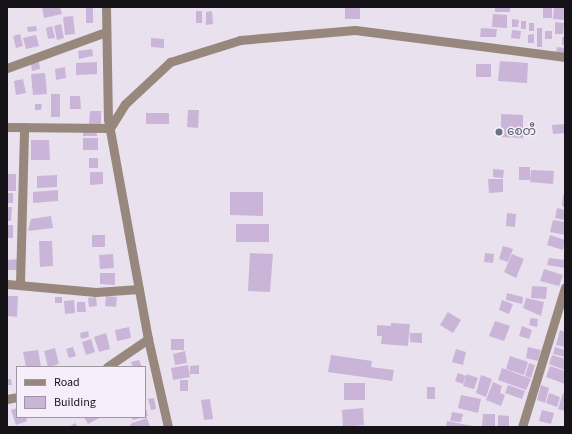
<!DOCTYPE html>
<meta charset="utf-8">
<style>
body{margin:0}
#map{position:relative;width:572px;height:434px;overflow:hidden;background:#e9e1ee;font-family:"Source Sans 3","Noto Sans Myanmar",sans-serif}
div>[style]{position:absolute}
.building>*{inset:0;background:#cab5d8}
.minor>*{height:9px;margin:-4.5px;padding:0 4.5px;transform-origin:4.5px;border-radius:4.5px;background:#97877d}
.dots>*{width:11px;height:11px;translate:-50% -50%;box-sizing:border-box;border:2px solid #f6effb;border-radius:50%}
span{translate:-50% -50%;white-space:nowrap;text-align:center;line-height:1.15;-webkit-text-stroke:3px #f6effb;paint-order:stroke}
.worship-label{font-size:12px;color:#5b616d}
.left{translate:0 -50%;text-align:left}
.frame{position:absolute;inset:0;border:8px solid #151317;pointer-events:none}
.legend{position:absolute;left:16px;top:366px;width:130px;height:52px;box-sizing:border-box;background:#f6effb;border:1px solid #9c97a0;margin:0;padding:5px 7px;list-style:none;font-size:12px;color:#151317}
.legend li{display:flex;align-items:center;gap:8px;height:20px}
.legend b{width:20px;border:1px solid #9c97a0}
</style>
<div id="map">
<div class="building">
<div style="clip-path:polygon(42px 7px,60px 7px,62px 14px,44px 18px)"></div>
<div style="clip-path:polygon(86px 7px,93px 7px,93px 23px,86px 23px)"></div>
<div style="clip-path:polygon(345px 7px,360px 7px,360px 19px,345px 19px)"></div>
<div style="clip-path:polygon(495px 7px,510px 7px,510px 12px,495px 12px)"></div>
<div style="clip-path:polygon(543px 7px,552px 7px,552px 18px,543px 18px)"></div>
<div style="clip-path:polygon(554px 7px,565px 7px,564px 20px,553px 19px)"></div>
<div style="clip-path:polygon(196px 11px,202px 11px,202px 23px,196px 23px)"></div>
<div style="clip-path:polygon(212px 11px,213px 24px,206px 25px,206px 12px)"></div>
<div style="clip-path:polygon(493px 14px,507px 15px,507px 28px,492px 27px)"></div>
<div style="clip-path:polygon(73px 16px,75px 34px,65px 35px,63px 17px)"></div>
<div style="clip-path:polygon(512px 19px,519px 20px,518px 27px,512px 27px)"></div>
<div style="clip-path:polygon(521px 21px,526px 21px,526px 29px,521px 29px)"></div>
<div style="clip-path:polygon(555px 22px,564px 23px,563px 34px,555px 34px)"></div>
<div style="clip-path:polygon(529px 23px,534px 23px,534px 31px,529px 31px)"></div>
<div style="clip-path:polygon(61px 24px,64px 38px,57px 40px,54px 26px)"></div>
<div style="clip-path:polygon(36px 26px,37px 31px,28px 32px,27px 27px)"></div>
<div style="clip-path:polygon(52px 26px,55px 38px,48px 39px,46px 28px)"></div>
<div style="clip-path:polygon(481px 28px,497px 29px,496px 37px,480px 37px)"></div>
<div style="clip-path:polygon(537px 28px,542px 28px,542px 47px,537px 47px)"></div>
<div style="clip-path:polygon(512px 30px,521px 31px,520px 39px,511px 38px)"></div>
<div style="clip-path:polygon(545px 31px,552px 31px,552px 39px,545px 39px)"></div>
<div style="clip-path:polygon(20px 34px,23px 46px,16px 48px,13px 36px)"></div>
<div style="clip-path:polygon(534px 34px,534px 43px,528px 43px,528px 35px)"></div>
<div style="clip-path:polygon(36px 35px,39px 46px,26px 49px,23px 38px)"></div>
<div style="clip-path:polygon(562px 37px,565px 37px,565px 45px,562px 45px)"></div>
<div style="clip-path:polygon(151px 38px,164px 39px,164px 48px,151px 47px)"></div>
<div style="clip-path:polygon(557px 47px,565px 48px,565px 55px,556px 53px)"></div>
<div style="clip-path:polygon(92px 49px,93px 56px,79px 59px,78px 51px)"></div>
<div style="clip-path:polygon(500px 61px,528px 63px,527px 83px,498px 81px)"></div>
<div style="clip-path:polygon(39px 62px,40px 69px,32px 71px,31px 63px)"></div>
<div style="clip-path:polygon(97px 62px,97px 74px,76px 75px,76px 63px)"></div>
<div style="clip-path:polygon(476px 64px,491px 64px,491px 77px,476px 77px)"></div>
<div style="clip-path:polygon(65px 67px,66px 78px,56px 80px,55px 69px)"></div>
<div style="clip-path:polygon(45px 73px,47px 94px,33px 95px,31px 74px)"></div>
<div style="clip-path:polygon(23px 79px,26px 93px,16px 95px,14px 81px)"></div>
<div style="clip-path:polygon(51px 94px,60px 94px,60px 117px,51px 117px)"></div>
<div style="clip-path:polygon(70px 96px,80px 96px,81px 109px,70px 109px)"></div>
<div style="clip-path:polygon(35px 104px,42px 104px,41px 110px,35px 110px)"></div>
<div style="clip-path:polygon(188px 110px,199px 110px,198px 128px,187px 127px)"></div>
<div style="clip-path:polygon(90px 111px,101px 111px,101px 124px,89px 124px)"></div>
<div style="clip-path:polygon(146px 113px,169px 113px,169px 124px,146px 124px)"></div>
<div style="clip-path:polygon(501px 114px,523px 115px,523px 138px,501px 137px)"></div>
<div style="clip-path:polygon(565px 124px,565px 133px,553px 134px,552px 125px)"></div>
<div style="clip-path:polygon(96px 128px,97px 136px,83px 136px,83px 129px)"></div>
<div style="clip-path:polygon(83px 138px,98px 138px,98px 150px,83px 150px)"></div>
<div style="clip-path:polygon(31px 140px,49px 140px,50px 160px,31px 160px)"></div>
<div style="clip-path:polygon(89px 158px,98px 158px,98px 168px,89px 168px)"></div>
<div style="clip-path:polygon(519px 167px,530px 167px,530px 180px,519px 180px)"></div>
<div style="clip-path:polygon(493px 169px,504px 170px,503px 178px,493px 177px)"></div>
<div style="clip-path:polygon(531px 170px,554px 171px,553px 184px,530px 182px)"></div>
<div style="clip-path:polygon(90px 172px,103px 172px,103px 184px,90px 185px)"></div>
<div style="clip-path:polygon(7px 174px,16px 174px,16px 191px,7px 191px)"></div>
<div style="clip-path:polygon(57px 175px,57px 187px,37px 188px,37px 176px)"></div>
<div style="clip-path:polygon(488px 179px,503px 179px,503px 192px,489px 193px)"></div>
<div style="clip-path:polygon(58px 190px,58px 201px,33px 203px,33px 192px)"></div>
<div style="clip-path:polygon(230px 192px,263px 192px,263px 216px,230px 215px)"></div>
<div style="clip-path:polygon(7px 193px,13px 193px,13px 203px,7px 203px)"></div>
<div style="clip-path:polygon(563px 195px,565px 195px,565px 207px,562px 206px)"></div>
<div style="clip-path:polygon(7px 207px,12px 207px,11px 221px,7px 221px)"></div>
<div style="clip-path:polygon(557px 208px,565px 210px,565px 220px,555px 218px)"></div>
<div style="clip-path:polygon(507px 213px,516px 214px,515px 227px,506px 226px)"></div>
<div style="clip-path:polygon(51px 216px,53px 228px,28px 231px,31px 219px)"></div>
<div style="clip-path:polygon(553px 220px,565px 222px,565px 235px,550px 232px)"></div>
<div style="clip-path:polygon(236px 224px,269px 224px,269px 242px,236px 242px)"></div>
<div style="clip-path:polygon(7px 225px,13px 225px,13px 238px,7px 238px)"></div>
<div style="clip-path:polygon(92px 235px,105px 235px,105px 247px,92px 247px)"></div>
<div style="clip-path:polygon(550px 235px,565px 240px,563px 250px,547px 245px)"></div>
<div style="clip-path:polygon(39px 241px,52px 241px,53px 266px,40px 267px)"></div>
<div style="clip-path:polygon(503px 246px,513px 249px,508px 262px,499px 259px)"></div>
<div style="clip-path:polygon(250px 253px,273px 254px,270px 292px,248px 291px)"></div>
<div style="clip-path:polygon(485px 253px,494px 254px,493px 263px,484px 262px)"></div>
<div style="clip-path:polygon(113px 254px,114px 268px,100px 269px,99px 255px)"></div>
<div style="clip-path:polygon(512px 254px,524px 259px,516px 278px,504px 272px)"></div>
<div style="clip-path:polygon(549px 258px,565px 260px,565px 268px,547px 265px)"></div>
<div style="clip-path:polygon(18px 259px,18px 270px,7px 270px,7px 260px)"></div>
<div style="clip-path:polygon(544px 269px,563px 275px,559px 286px,540px 281px)"></div>
<div style="clip-path:polygon(100px 273px,115px 273px,115px 285px,100px 284px)"></div>
<div style="clip-path:polygon(532px 286px,547px 287px,546px 299px,531px 298px)"></div>
<div style="clip-path:polygon(507px 293px,523px 297px,522px 304px,506px 300px)"></div>
<div style="clip-path:polygon(7px 296px,18px 296px,17px 317px,7px 316px)"></div>
<div style="clip-path:polygon(106px 296px,117px 297px,116px 307px,105px 306px)"></div>
<div style="clip-path:polygon(55px 297px,62px 297px,62px 303px,55px 303px)"></div>
<div style="clip-path:polygon(96px 297px,97px 306px,89px 307px,88px 298px)"></div>
<div style="clip-path:polygon(526px 298px,544px 302px,541px 316px,523px 308px)"></div>
<div style="clip-path:polygon(74px 300px,75px 313px,65px 314px,64px 301px)"></div>
<div style="clip-path:polygon(502px 300px,513px 304px,509px 314px,499px 310px)"></div>
<div style="clip-path:polygon(77px 302px,85px 302px,86px 312px,77px 312px)"></div>
<div style="clip-path:polygon(448px 312px,461px 320px,453px 333px,440px 325px)"></div>
<div style="clip-path:polygon(531px 318px,538px 319px,537px 327px,529px 325px)"></div>
<div style="clip-path:polygon(495px 321px,510px 326px,504px 341px,489px 336px)"></div>
<div style="clip-path:polygon(391px 323px,410px 324px,408px 346px,381px 344px,382px 336px,377px 336px,377px 325px,391px 326px)"></div>
<div style="clip-path:polygon(522px 326px,532px 330px,529px 339px,519px 336px)"></div>
<div style="clip-path:polygon(129px 327px,131px 338px,117px 341px,115px 330px)"></div>
<div style="clip-path:polygon(560px 330px,565px 332px,565px 347px,556px 345px)"></div>
<div style="clip-path:polygon(88px 331px,89px 337px,81px 339px,80px 333px)"></div>
<div style="clip-path:polygon(106px 333px,110px 349px,99px 352px,94px 337px)"></div>
<div style="clip-path:polygon(410px 333px,422px 333px,422px 343px,410px 342px)"></div>
<div style="clip-path:polygon(91px 339px,95px 352px,86px 355px,82px 342px)"></div>
<div style="clip-path:polygon(171px 339px,184px 339px,184px 350px,171px 350px)"></div>
<div style="clip-path:polygon(73px 347px,76px 356px,69px 358px,66px 349px)"></div>
<div style="clip-path:polygon(528px 347px,541px 350px,538px 361px,526px 358px)"></div>
<div style="clip-path:polygon(555px 347px,565px 350px,565px 357px,553px 354px)"></div>
<div style="clip-path:polygon(55px 348px,59px 364px,48px 367px,44px 351px)"></div>
<div style="clip-path:polygon(456px 349px,466px 352px,463px 365px,452px 362px)"></div>
<div style="clip-path:polygon(38px 350px,41px 367px,26px 367px,23px 352px)"></div>
<div style="clip-path:polygon(185px 351px,187px 363px,175px 365px,173px 354px)"></div>
<div style="clip-path:polygon(331px 355px,372px 361px,371px 367px,394px 370px,392px 381px,328px 372px)"></div>
<div style="clip-path:polygon(552px 355px,565px 359px,565px 370px,549px 364px)"></div>
<div style="clip-path:polygon(510px 356px,528px 362px,524px 375px,506px 369px)"></div>
<div style="clip-path:polygon(139px 360px,142px 367px,133px 367px,131px 362px)"></div>
<div style="clip-path:polygon(529px 363px,535px 365px,531px 378px,525px 376px)"></div>
<div style="clip-path:polygon(188px 365px,190px 377px,173px 380px,171px 368px)"></div>
<div style="clip-path:polygon(199px 365px,199px 374px,190px 374px,190px 366px)"></div>
<div style="clip-path:polygon(550px 366px,565px 371px,565px 384px,546px 377px)"></div>
<div style="clip-path:polygon(502px 368px,531px 379px,526px 390px,498px 380px)"></div>
<div style="clip-path:polygon(458px 373px,466px 376px,463px 384px,455px 381px)"></div>
<div style="clip-path:polygon(467px 374px,478px 378px,474px 389px,463px 386px)"></div>
<div style="clip-path:polygon(481px 375px,492px 379px,486px 397px,476px 393px)"></div>
<div style="clip-path:polygon(7px 379px,11px 379px,12px 385px,7px 385px)"></div>
<div style="clip-path:polygon(180px 380px,188px 380px,188px 391px,180px 391px)"></div>
<div style="clip-path:polygon(493px 382px,502px 386px,500px 393px,505px 395px,501px 406px,486px 400px)"></div>
<div style="clip-path:polygon(344px 383px,365px 383px,365px 400px,344px 400px)"></div>
<div style="clip-path:polygon(508px 385px,525px 391px,522px 399px,505px 393px)"></div>
<div style="clip-path:polygon(541px 385px,549px 388px,545px 403px,537px 400px)"></div>
<div style="clip-path:polygon(427px 387px,435px 387px,435px 399px,427px 399px)"></div>
<div style="clip-path:polygon(549px 393px,560px 397px,557px 407px,546px 403px)"></div>
<div style="clip-path:polygon(563px 393px,565px 393px,565px 411px,558px 409px)"></div>
<div style="clip-path:polygon(461px 395px,481px 399px,478px 413px,458px 408px)"></div>
<div style="clip-path:polygon(154px 398px,156px 409px,151px 410px,148px 399px)"></div>
<div style="clip-path:polygon(210px 399px,213px 419px,204px 420px,201px 400px)"></div>
<div style="clip-path:polygon(145px 406px,148px 416px,145px 417px)"></div>
<div style="clip-path:polygon(17px 408px,17px 417px,26px 417px,27px 421px,16px 425px,11px 410px)"></div>
<div style="clip-path:polygon(363px 408px,364px 425px,343px 427px,342px 410px)"></div>
<div style="clip-path:polygon(542px 410px,554px 413px,551px 424px,539px 421px)"></div>
<div style="clip-path:polygon(452px 412px,463px 414px,461px 422px,450px 421px)"></div>
<div style="clip-path:polygon(483px 414px,495px 414px,495px 427px,482px 427px)"></div>
<div style="clip-path:polygon(498px 415px,509px 416px,509px 427px,498px 427px)"></div>
<div style="clip-path:polygon(84px 417px,101px 417px,88px 424px)"></div>
<div style="clip-path:polygon(131px 417px,143px 417px,133px 420px)"></div>
<div style="clip-path:polygon(147px 418px,150px 427px,131px 427px,130px 424px)"></div>
<div style="clip-path:polygon(447px 421px,472px 426px,472px 427px,446px 427px)"></div>
<div style="clip-path:polygon(75px 423px,78px 427px,69px 427px)"></div>
</div>
<div class="minor">
<div style="left:106px;top:7px;width:112px;rotate:89deg"></div>
<div style="left:108px;top:119px;width:224px;rotate:79.7deg"></div>
<div style="left:148px;top:339px;width:90px;rotate:77.2deg"></div>
<div style="left:7px;top:68px;width:105px;rotate:-20deg"></div>
<div style="left:7px;top:127px;width:103px;rotate:0.6deg"></div>
<div style="left:110px;top:128px;width:28px;rotate:-58deg"></div>
<div style="left:125px;top:104px;width:62px;rotate:-43deg"></div>
<div style="left:170px;top:62px;width:73px;rotate:-17.4deg"></div>
<div style="left:240px;top:40px;width:115px;rotate:-5deg"></div>
<div style="left:355px;top:30px;width:212px;rotate:7.3deg"></div>
<div style="left:7px;top:284px;width:89px;rotate:5.1deg"></div>
<div style="left:96px;top:292px;width:43px;rotate:-4deg"></div>
<div style="left:20px;top:284px;width:157px;rotate:-88.5deg"></div>
<div style="left:107px;top:367px;width:50px;rotate:-34.3deg"></div>
<div style="left:7px;top:399px;width:10px;rotate:-11deg"></div>
<div style="left:522px;top:427px;width:146px;rotate:-72.9deg"></div>
</div>
<div class="dots">
<div style="left:499px;top:132px;background:#6b7280"></div>
</div>
<div class="worship-label">
<span class="left" style="left:507px;top:132px">စေတီ</span>
</div>
<div class="frame"></div>
<ul class="legend">
<li><b style="height:5px;background:#97877d"></b>Road</li>
<li><b style="height:11px;background:#cab5d8"></b>Building</li>
</ul>
</div>
